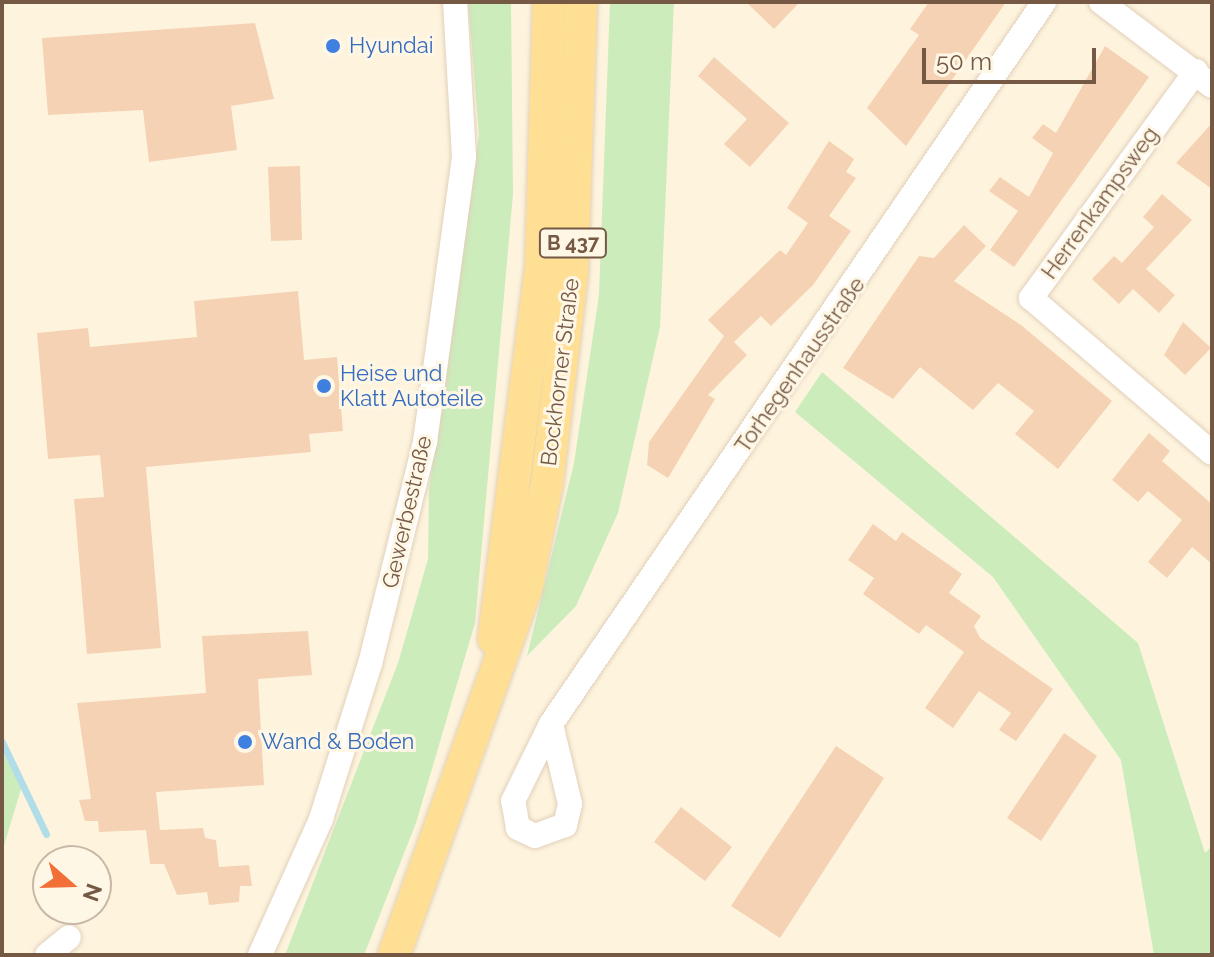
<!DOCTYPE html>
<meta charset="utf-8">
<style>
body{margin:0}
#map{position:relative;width:1214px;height:957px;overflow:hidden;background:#fef4de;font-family:Raleway,sans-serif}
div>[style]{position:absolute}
.green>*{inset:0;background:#ccecbc}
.stream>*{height:7px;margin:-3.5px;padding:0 3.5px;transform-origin:3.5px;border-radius:3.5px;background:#b1dde8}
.building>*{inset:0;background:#f5d2b3}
.roads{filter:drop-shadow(0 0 2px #e2d0ba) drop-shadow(0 0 2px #e2d0ba)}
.minor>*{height:24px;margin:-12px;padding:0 12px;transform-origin:12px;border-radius:12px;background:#fff}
.major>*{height:32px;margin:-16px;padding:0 16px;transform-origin:16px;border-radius:16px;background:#ffdf94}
.dots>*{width:22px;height:22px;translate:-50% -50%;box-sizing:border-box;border:4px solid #fff7e6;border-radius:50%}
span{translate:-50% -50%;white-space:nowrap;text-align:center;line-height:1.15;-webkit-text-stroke:6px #fff7e6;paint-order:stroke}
.shield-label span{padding:2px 6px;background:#fff7e6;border:2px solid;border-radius:6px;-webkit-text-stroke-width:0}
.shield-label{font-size:20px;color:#755944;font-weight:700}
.shop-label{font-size:22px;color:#366cbe}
.left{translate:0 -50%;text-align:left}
.street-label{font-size:22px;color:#755944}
.frame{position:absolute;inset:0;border:4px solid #755944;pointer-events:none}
.north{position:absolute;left:32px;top:845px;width:80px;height:80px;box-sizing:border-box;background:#fff7e6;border:2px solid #c8b8a5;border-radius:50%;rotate:110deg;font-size:22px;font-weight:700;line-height:32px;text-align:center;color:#755944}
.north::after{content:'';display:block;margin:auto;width:28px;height:36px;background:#f36f38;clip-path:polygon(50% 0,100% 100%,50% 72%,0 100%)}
.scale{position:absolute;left:922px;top:48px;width:174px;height:36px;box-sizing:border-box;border:4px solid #755944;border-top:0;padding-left:10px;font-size:24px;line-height:28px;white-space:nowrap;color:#755944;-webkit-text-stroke:6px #fff7e6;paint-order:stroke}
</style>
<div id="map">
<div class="green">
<div style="clip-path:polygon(468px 2px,511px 2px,513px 194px,475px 623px,416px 823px,364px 955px,285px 955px,398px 663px,428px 559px,429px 489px,479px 134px)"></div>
<div style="clip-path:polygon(610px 2px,674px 2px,660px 327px,618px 513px,576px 606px,527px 656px,574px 463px,599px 295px)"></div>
<div style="clip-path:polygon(822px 372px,1138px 643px,1205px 853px,1212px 846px,1212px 955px,1154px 955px,1121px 760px,993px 577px,795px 412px)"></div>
<div style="clip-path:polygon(2px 751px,22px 786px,2px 852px)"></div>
</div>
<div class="stream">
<div style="left:2px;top:742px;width:102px;rotate:64.4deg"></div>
</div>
<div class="building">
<div style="clip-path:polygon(746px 2px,800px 2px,774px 29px)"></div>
<div style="clip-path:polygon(929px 2px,1006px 2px,906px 146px,867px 108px,919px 35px,910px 29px)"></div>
<div style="clip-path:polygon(255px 23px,274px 99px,231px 106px,237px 150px,149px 162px,143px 110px,48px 115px,42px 38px)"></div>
<div style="clip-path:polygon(1105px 46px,1149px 77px,1014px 267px,990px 250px,1018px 211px,989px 191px,1000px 177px,1029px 197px,1053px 153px,1032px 138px,1043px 124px,1056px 133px)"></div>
<div style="clip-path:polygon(714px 57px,789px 123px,750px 167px,724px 144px,747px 119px,698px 76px)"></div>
<div style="clip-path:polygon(1212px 123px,1212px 189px,1176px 163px)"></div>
<div style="clip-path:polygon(829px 141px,854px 159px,846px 172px,856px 178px,829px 216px,851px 231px,813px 285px,771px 326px,761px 316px,734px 342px,747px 355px,708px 395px,715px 399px,668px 478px,647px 465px,649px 442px,724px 336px,708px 320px,780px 250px,786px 255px,808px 223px,787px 208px)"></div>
<div style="clip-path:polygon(300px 166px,302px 240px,271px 241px,268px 167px)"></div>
<div style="clip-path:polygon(1162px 194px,1192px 220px,1146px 269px,1175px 295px,1159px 313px,1133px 289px,1119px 304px,1092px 279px,1114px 256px,1122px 263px,1154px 227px,1143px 217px)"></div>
<div style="clip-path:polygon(964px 225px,986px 246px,954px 281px,1021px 325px,1112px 401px,1058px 469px,1015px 434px,1034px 411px,998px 383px,973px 410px,920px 367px,893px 399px,843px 368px,919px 256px,934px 258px)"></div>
<div style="clip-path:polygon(298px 291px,304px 360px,337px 357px,343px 431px,309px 434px,311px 452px,146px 467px,161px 648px,87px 654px,74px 499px,104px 497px,100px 455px,48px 459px,37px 333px,88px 328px,90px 347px,197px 337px,194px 301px)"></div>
<div style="clip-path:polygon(1183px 322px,1211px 348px,1185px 375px,1164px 355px)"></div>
<div style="clip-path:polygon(1149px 433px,1170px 451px,1162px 461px,1212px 504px,1212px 564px,1192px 547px,1167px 578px,1148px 562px,1182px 520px,1148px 491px,1138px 502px,1112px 480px)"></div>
<div style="clip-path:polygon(873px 524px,896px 541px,902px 532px,962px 574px,949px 593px,981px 616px,974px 626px,980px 638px,1053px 689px,1016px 741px,999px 730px,1011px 713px,979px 691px,953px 728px,925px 708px,964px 652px,926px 625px,919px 634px,863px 594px,874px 578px,848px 560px)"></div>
<div style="clip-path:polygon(308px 631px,312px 675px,258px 679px,264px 785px,156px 792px,160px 830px,203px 828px,205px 838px,216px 840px,219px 867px,249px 865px,252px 886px,240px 886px,239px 902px,209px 905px,207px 892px,177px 895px,164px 864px,150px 864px,146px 830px,99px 832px,98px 821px,85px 821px,79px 800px,91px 799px,77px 703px,206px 693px,202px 636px)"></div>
<div style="clip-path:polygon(1064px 733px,1097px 756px,1041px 841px,1007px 818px)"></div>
<div style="clip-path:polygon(836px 746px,884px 778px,780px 938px,731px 906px)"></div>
<div style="clip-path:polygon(681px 807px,732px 847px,705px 881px,654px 842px)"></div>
</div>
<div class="roads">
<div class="minor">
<div style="left:1101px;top:2px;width:139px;rotate:37.1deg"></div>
<div style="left:1196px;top:71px;width:281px;rotate:126deg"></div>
<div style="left:1031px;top:298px;width:238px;rotate:40.6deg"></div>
<div style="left:551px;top:724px;width:82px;rotate:76.6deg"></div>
<div style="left:570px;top:804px;width:22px;rotate:103deg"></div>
<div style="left:565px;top:825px;width:32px;rotate:160deg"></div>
<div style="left:535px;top:836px;width:19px;rotate:-155deg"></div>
<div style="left:518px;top:828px;width:27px;rotate:-100deg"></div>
<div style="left:513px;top:801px;width:86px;rotate:-63.7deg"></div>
<div style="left:551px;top:724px;width:874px;rotate:-55.67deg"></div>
<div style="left:47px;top:955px;width:28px;rotate:-39deg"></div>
<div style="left:260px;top:955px;width:149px;rotate:-65.8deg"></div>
<div style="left:321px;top:819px;width:163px;rotate:-72.5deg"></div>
<div style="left:370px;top:664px;width:229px;rotate:-76.1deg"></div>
<div style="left:425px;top:442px;width:288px;rotate:-82.2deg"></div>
<div style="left:464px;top:157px;width:155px;rotate:-93.3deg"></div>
</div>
<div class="major">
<div style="left:494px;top:639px;width:374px;rotate:-82.8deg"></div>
<div style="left:541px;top:268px;width:266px;rotate:-88.3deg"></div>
<div style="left:394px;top:955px;width:389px;rotate:-70.2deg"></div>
<div style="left:526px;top:589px;width:108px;rotate:-78.8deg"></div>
<div style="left:547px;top:483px;width:212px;rotate:-83.2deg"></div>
<div style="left:572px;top:272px;width:270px;rotate:-88.1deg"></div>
</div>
</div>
<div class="dots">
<div style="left:333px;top:46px;background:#3f7fe0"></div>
<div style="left:324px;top:386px;background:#3f7fe0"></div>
<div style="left:245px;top:742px;background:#3f7fe0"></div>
</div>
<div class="shield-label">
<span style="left:573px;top:243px">B 437</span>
</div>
<div class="shop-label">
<span class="left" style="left:349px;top:46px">Hyundai</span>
<span class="left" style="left:340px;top:386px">Heise und<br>Klatt Autoteile</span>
<span class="left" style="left:261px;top:742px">Wand &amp; Boden</span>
</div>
<div class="street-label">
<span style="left:1100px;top:203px;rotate:-54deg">Herrenkampsweg</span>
<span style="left:800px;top:365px;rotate:-55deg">Torhegenhausstraße</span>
<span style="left:560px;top:372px;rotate:-83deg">Bockhorner Straße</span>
<span style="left:407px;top:512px;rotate:-77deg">Gewerbestraße</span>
</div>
<div class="frame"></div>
<div class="north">N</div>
<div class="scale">50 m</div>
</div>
